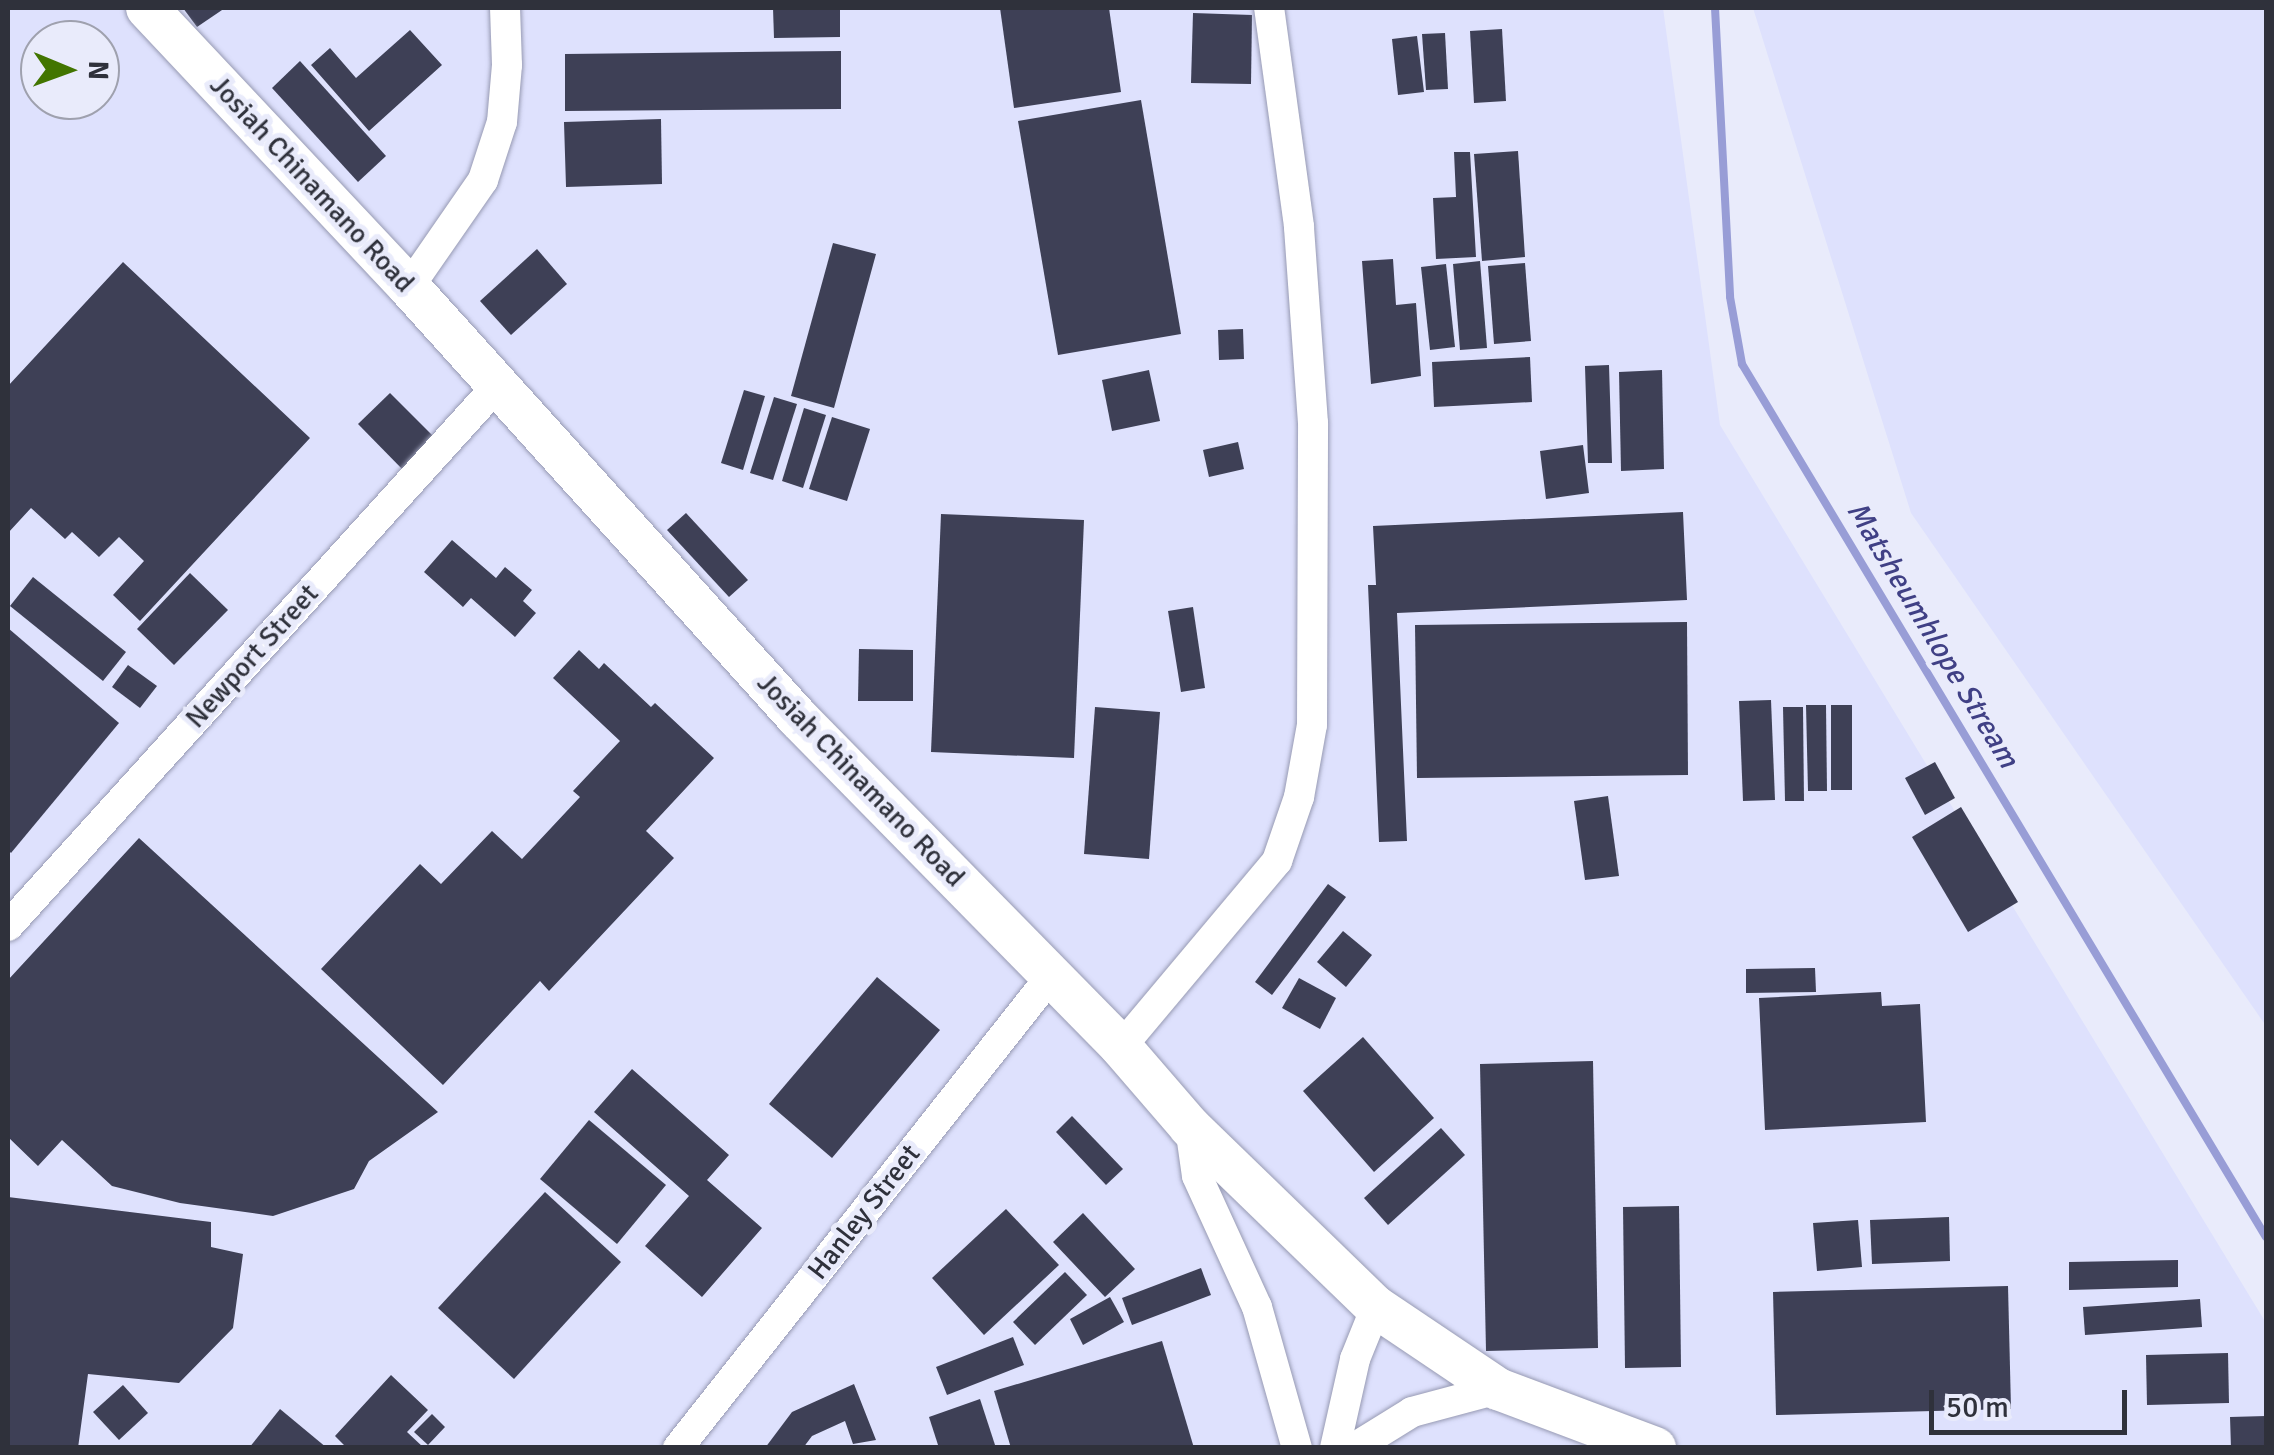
<!DOCTYPE html>
<style>
body{margin:0}
#map{position:relative;width:2274px;height:1455px;overflow:hidden;background:#e9ebfb;font-family:Signika,sans-serif}
div>[style]{position:absolute}
.built>*{inset:0;background:#dee1fd}
.stream>*{height:8px;margin:-4px;padding:0 4px;transform-origin:4px;border-radius:4px;background:#989dd6}
.building>*{inset:0;background:#3e4056}
.roads{filter:drop-shadow(0 0 2px #979ab3) drop-shadow(0 0 2px #979ab3)}
.street>*{height:30px;margin:-15px;padding:0 15px;transform-origin:15px;border-radius:15px;background:#fff}
.secondary>*{height:42px;margin:-21px;padding:0 21px;transform-origin:21px;border-radius:21px;background:#fff}
span{translate:-50% -50%;white-space:nowrap;text-align:center;line-height:1.15;-webkit-text-stroke:10px #e9ebfb;paint-order:stroke}
.street-label{font-size:28px;color:#2f313b}
.water-label{font-size:30px;color:#404085;font-style:italic}
.frame{position:absolute;inset:0;border:10px solid #2f313b;pointer-events:none}
.north{position:absolute;left:20px;top:20px;width:100px;height:100px;box-sizing:border-box;background:#e9ebfb;border:2px solid #9fa1ae;border-radius:50%;rotate:91deg;font-size:28px;font-weight:700;line-height:40px;text-align:center;color:#2f313b}
.north::after{content:'';display:block;margin:auto;width:35px;height:45px;background:#427500;clip-path:polygon(50% 0,100% 100%,50% 72%,0 100%)}
.scale{position:absolute;left:1929px;top:1390px;width:198px;height:45px;box-sizing:border-box;border:5px solid #2f313b;border-top:0;padding-left:12px;font-size:30px;line-height:35px;white-space:nowrap;color:#2f313b;-webkit-text-stroke:8px #e9ebfb;paint-order:stroke}
</style>
<div id="map">
<div class="built">
<div style="clip-path:polygon(evenodd,8px 8px,1663px 8px,1720px 425px,2266px 1323px,2266px 1447px,8px 1448px,8px 8px,40px 40px,100px 40px,100px 100px,40px 100px,40px 40px)"></div>
<div style="clip-path:polygon(1753px 8px,2266px 8px,2266px 1026px,1911px 513px)"></div>
</div>
<div class="stream">
<div style="left:1715px;top:8px;width:289px;rotate:87deg"></div>
<div style="left:1730px;top:297px;width:68px;rotate:79.8deg"></div>
<div style="left:1742px;top:364px;width:1018px;rotate:59.03deg"></div>
</div>
<div class="building">
<div style="clip-path:polygon(183px 8px,225px 8px,197px 27px)"></div>
<div style="clip-path:polygon(773px 8px,840px 8px,840px 37px,774px 38px)"></div>
<div style="clip-path:polygon(1000px 8px,1109px 8px,1121px 92px,1014px 108px)"></div>
<div style="clip-path:polygon(1193px 13px,1252px 15px,1251px 84px,1191px 83px)"></div>
<div style="clip-path:polygon(1502px 29px,1506px 101px,1474px 103px,1470px 31px)"></div>
<div style="clip-path:polygon(410px 30px,442px 65px,369px 131px,311px 65px,330px 48px,356px 78px)"></div>
<div style="clip-path:polygon(1445px 33px,1448px 89px,1426px 90px,1422px 34px)"></div>
<div style="clip-path:polygon(1417px 36px,1424px 92px,1398px 95px,1392px 39px)"></div>
<div style="clip-path:polygon(841px 51px,841px 109px,565px 111px,565px 54px)"></div>
<div style="clip-path:polygon(300px 61px,386px 156px,358px 182px,272px 88px)"></div>
<div style="clip-path:polygon(1141px 100px,1181px 334px,1058px 355px,1018px 121px)"></div>
<div style="clip-path:polygon(661px 119px,662px 184px,566px 187px,564px 122px)"></div>
<div style="clip-path:polygon(1518px 151px,1525px 257px,1482px 261px,1474px 154px)"></div>
<div style="clip-path:polygon(1454px 152px,1470px 152px,1476px 257px,1436px 259px,1433px 198px,1456px 197px)"></div>
<div style="clip-path:polygon(833px 243px,876px 254px,834px 408px,791px 396px)"></div>
<div style="clip-path:polygon(537px 249px,567px 284px,511px 335px,480px 301px)"></div>
<div style="clip-path:polygon(1393px 259px,1396px 305px,1416px 303px,1421px 376px,1371px 384px,1362px 261px)"></div>
<div style="clip-path:polygon(1480px 261px,1487px 348px,1460px 350px,1453px 264px)"></div>
<div style="clip-path:polygon(123px 262px,310px 438px,140px 621px,113px 595px,144px 561px,119px 537px,99px 557px,72px 532px,65px 539px,31px 508px,8px 533px,8px 386px)"></div>
<div style="clip-path:polygon(1525px 263px,1531px 341px,1494px 344px,1488px 266px)"></div>
<div style="clip-path:polygon(1446px 264px,1455px 347px,1430px 350px,1421px 267px)"></div>
<div style="clip-path:polygon(1243px 329px,1244px 359px,1219px 360px,1218px 330px)"></div>
<div style="clip-path:polygon(1530px 357px,1532px 402px,1434px 407px,1432px 362px)"></div>
<div style="clip-path:polygon(1609px 365px,1612px 463px,1588px 463px,1585px 366px)"></div>
<div style="clip-path:polygon(1149px 370px,1160px 421px,1112px 431px,1102px 380px)"></div>
<div style="clip-path:polygon(1662px 370px,1664px 469px,1621px 471px,1619px 372px)"></div>
<div style="clip-path:polygon(744px 390px,765px 396px,743px 470px,721px 463px)"></div>
<div style="clip-path:polygon(390px 393px,438px 441px,406px 473px,358px 424px)"></div>
<div style="clip-path:polygon(774px 397px,797px 404px,773px 480px,750px 473px)"></div>
<div style="clip-path:polygon(804px 408px,826px 415px,803px 488px,782px 481px)"></div>
<div style="clip-path:polygon(832px 417px,870px 429px,847px 501px,809px 489px)"></div>
<div style="clip-path:polygon(1238px 442px,1244px 469px,1209px 477px,1203px 450px)"></div>
<div style="clip-path:polygon(1583px 445px,1589px 493px,1546px 499px,1540px 451px)"></div>
<div style="clip-path:polygon(1683px 512px,1687px 600px,1397px 613px,1407px 841px,1379px 842px,1368px 585px,1376px 585px,1373px 526px)"></div>
<div style="clip-path:polygon(686px 513px,748px 580px,729px 597px,667px 530px)"></div>
<div style="clip-path:polygon(941px 514px,1084px 520px,1074px 758px,931px 752px)"></div>
<div style="clip-path:polygon(452px 540px,496px 578px,505px 567px,532px 590px,523px 601px,536px 613px,515px 637px,471px 598px,463px 607px,424px 572px)"></div>
<div style="clip-path:polygon(190px 573px,228px 610px,174px 665px,137px 629px)"></div>
<div style="clip-path:polygon(33px 577px,126px 652px,103px 681px,10px 606px)"></div>
<div style="clip-path:polygon(1193px 607px,1205px 688px,1181px 692px,1168px 611px)"></div>
<div style="clip-path:polygon(1687px 622px,1688px 775px,1417px 778px,1415px 625px)"></div>
<div style="clip-path:polygon(8px 628px,119px 723px,11px 853px,8px 850px)"></div>
<div style="clip-path:polygon(859px 649px,913px 650px,913px 701px,858px 701px)"></div>
<div style="clip-path:polygon(579px 650px,599px 669px,604px 663px,651px 707px,655px 703px,714px 758px,646px 831px,674px 858px,549px 991px,540px 981px,443px 1085px,321px 969px,420px 864px,441px 884px,492px 831px,522px 859px,580px 797px,573px 791px,620px 741px,553px 678px)"></div>
<div style="clip-path:polygon(128px 665px,157px 686px,140px 708px,112px 687px)"></div>
<div style="clip-path:polygon(1771px 700px,1775px 800px,1743px 801px,1739px 701px)"></div>
<div style="clip-path:polygon(1806px 705px,1826px 705px,1827px 791px,1808px 791px)"></div>
<div style="clip-path:polygon(1831px 705px,1852px 705px,1852px 790px,1831px 790px)"></div>
<div style="clip-path:polygon(1095px 707px,1160px 712px,1149px 859px,1084px 854px)"></div>
<div style="clip-path:polygon(1783px 707px,1803px 707px,1804px 801px,1785px 801px)"></div>
<div style="clip-path:polygon(1935px 762px,1955px 798px,1925px 815px,1905px 778px)"></div>
<div style="clip-path:polygon(1608px 796px,1619px 876px,1585px 880px,1574px 801px)"></div>
<div style="clip-path:polygon(1961px 807px,2018px 902px,1968px 932px,1912px 837px)"></div>
<div style="clip-path:polygon(139px 838px,438px 1112px,369px 1161px,354px 1189px,273px 1216px,180px 1203px,112px 1186px,62px 1140px,38px 1166px,8px 1137px,8px 980px)"></div>
<div style="clip-path:polygon(1328px 884px,1346px 897px,1272px 995px,1255px 982px)"></div>
<div style="clip-path:polygon(1343px 931px,1372px 955px,1346px 987px,1317px 962px)"></div>
<div style="clip-path:polygon(1815px 968px,1816px 992px,1746px 993px,1746px 969px)"></div>
<div style="clip-path:polygon(877px 977px,940px 1030px,832px 1158px,769px 1104px)"></div>
<div style="clip-path:polygon(1299px 978px,1336px 998px,1320px 1029px,1282px 1008px)"></div>
<div style="clip-path:polygon(1881px 992px,1882px 1006px,1920px 1004px,1926px 1122px,1765px 1130px,1759px 998px)"></div>
<div style="clip-path:polygon(1363px 1037px,1434px 1118px,1374px 1172px,1303px 1091px)"></div>
<div style="clip-path:polygon(1593px 1061px,1598px 1348px,1486px 1351px,1480px 1064px)"></div>
<div style="clip-path:polygon(632px 1069px,729px 1155px,707px 1180px,762px 1228px,702px 1297px,645px 1246px,689px 1196px,594px 1112px)"></div>
<div style="clip-path:polygon(1072px 1116px,1123px 1169px,1106px 1185px,1056px 1132px)"></div>
<div style="clip-path:polygon(589px 1120px,666px 1185px,617px 1244px,540px 1179px)"></div>
<div style="clip-path:polygon(1441px 1128px,1465px 1155px,1388px 1225px,1364px 1198px)"></div>
<div style="clip-path:polygon(545px 1192px,621px 1262px,514px 1379px,438px 1308px)"></div>
<div style="clip-path:polygon(8px 1197px,211px 1222px,211px 1247px,243px 1254px,233px 1328px,179px 1383px,88px 1374px,78px 1448px,8px 1448px)"></div>
<div style="clip-path:polygon(1679px 1206px,1681px 1367px,1625px 1368px,1623px 1207px)"></div>
<div style="clip-path:polygon(1006px 1209px,1059px 1265px,984px 1335px,932px 1278px)"></div>
<div style="clip-path:polygon(1083px 1213px,1135px 1269px,1105px 1297px,1053px 1242px)"></div>
<div style="clip-path:polygon(1949px 1217px,1950px 1261px,1872px 1264px,1870px 1220px)"></div>
<div style="clip-path:polygon(1858px 1220px,1862px 1267px,1817px 1271px,1813px 1223px)"></div>
<div style="clip-path:polygon(2178px 1260px,2178px 1287px,2069px 1290px,2069px 1262px)"></div>
<div style="clip-path:polygon(1201px 1268px,1211px 1295px,1132px 1325px,1122px 1298px)"></div>
<div style="clip-path:polygon(1065px 1272px,1087px 1295px,1035px 1345px,1013px 1322px)"></div>
<div style="clip-path:polygon(2008px 1286px,2011px 1409px,1776px 1415px,1773px 1292px)"></div>
<div style="clip-path:polygon(1110px 1297px,1124px 1322px,1083px 1345px,1070px 1319px)"></div>
<div style="clip-path:polygon(2200px 1299px,2202px 1327px,2085px 1335px,2083px 1307px)"></div>
<div style="clip-path:polygon(1013px 1337px,1024px 1365px,947px 1395px,936px 1367px)"></div>
<div style="clip-path:polygon(1162px 1341px,1194px 1448px,1011px 1448px,994px 1391px)"></div>
<div style="clip-path:polygon(2228px 1353px,2229px 1403px,2147px 1405px,2146px 1355px)"></div>
<div style="clip-path:polygon(391px 1375px,428px 1410px,407px 1432px,424px 1448px,347px 1448px,335px 1436px)"></div>
<div style="clip-path:polygon(854px 1384px,876px 1440px,853px 1444px,845px 1421px,812px 1436px,803px 1448px,765px 1448px,792px 1412px)"></div>
<div style="clip-path:polygon(123px 1385px,148px 1413px,119px 1440px,93px 1412px)"></div>
<div style="clip-path:polygon(980px 1399px,996px 1448px,939px 1448px,929px 1417px)"></div>
<div style="clip-path:polygon(280px 1409px,327px 1448px,249px 1448px)"></div>
<div style="clip-path:polygon(432px 1414px,445px 1427px,428px 1445px,414px 1432px)"></div>
<div style="clip-path:polygon(2266px 1416px,2266px 1448px,2231px 1448px,2230px 1417px)"></div>
</div>
<div class="roads">
<div class="street">
<div style="left:409px;top:287px;width:130px;rotate:-55.3deg"></div>
<div style="left:483px;top:180px;width:61px;rotate:-71.9deg"></div>
<div style="left:502px;top:122px;width:57px;rotate:-85deg"></div>
<div style="left:507px;top:65px;width:57px;rotate:-92deg"></div>
<div style="left:8px;top:926px;width:729px;rotate:-47.84deg"></div>
<div style="left:1121px;top:1047px;width:243px;rotate:-50deg"></div>
<div style="left:1277px;top:861px;width:68px;rotate:-71deg"></div>
<div style="left:1299px;top:797px;width:73px;rotate:-79.8deg"></div>
<div style="left:1312px;top:725px;width:302px;rotate:-89.8deg"></div>
<div style="left:1313px;top:423px;width:197px;rotate:-94.1deg"></div>
<div style="left:1299px;top:226px;width:220px;rotate:-97.8deg"></div>
<div style="left:1190px;top:1127px;width:49px;rotate:81.9deg"></div>
<div style="left:1197px;top:1176px;width:144px;rotate:65.4deg"></div>
<div style="left:1257px;top:1307px;width:147px;rotate:74.2deg"></div>
<div style="left:678px;top:1448px;width:602px;rotate:-51.68deg"></div>
<div style="left:1335px;top:1448px;width:91px;rotate:-77.3deg"></div>
<div style="left:1355px;top:1359px;width:56px;rotate:-68deg"></div>
<div style="left:1354px;top:1448px;width:68px;rotate:-31.8deg"></div>
<div style="left:1412px;top:1412px;width:89px;rotate:-15deg"></div>
</div>
<div class="secondary">
<div style="left:147px;top:8px;width:383px;rotate:46.8deg"></div>
<div style="left:409px;top:287px;width:581px;rotate:47.93deg"></div>
<div style="left:798px;top:718px;width:461px;rotate:45.5deg"></div>
<div style="left:1121px;top:1047px;width:106px;rotate:49.2deg"></div>
<div style="left:1190px;top:1127px;width:259px;rotate:44.1deg"></div>
<div style="left:1376px;top:1307px;width:147px;rotate:33.9deg"></div>
<div style="left:1498px;top:1389px;width:168px;rotate:20.6deg"></div>
</div>
</div>
<div class="street-label">
<span style="left:312px;top:184px;rotate:47deg">Josiah Chinamano Road</span>
<span style="left:252px;top:656px;rotate:-48deg">Newport Street</span>
<span style="left:861px;top:780px;rotate:46deg">Josiah Chinamano Road</span>
<span style="left:864px;top:1212px;rotate:-52deg">Hanley Street</span>
</div>
<div class="water-label">
<span style="left:1932px;top:635px;rotate:59deg">Matsheumhlope Stream</span>
</div>
<div class="frame"></div>
<div class="north">N</div>
<div class="scale">50 m</div>
</div>
